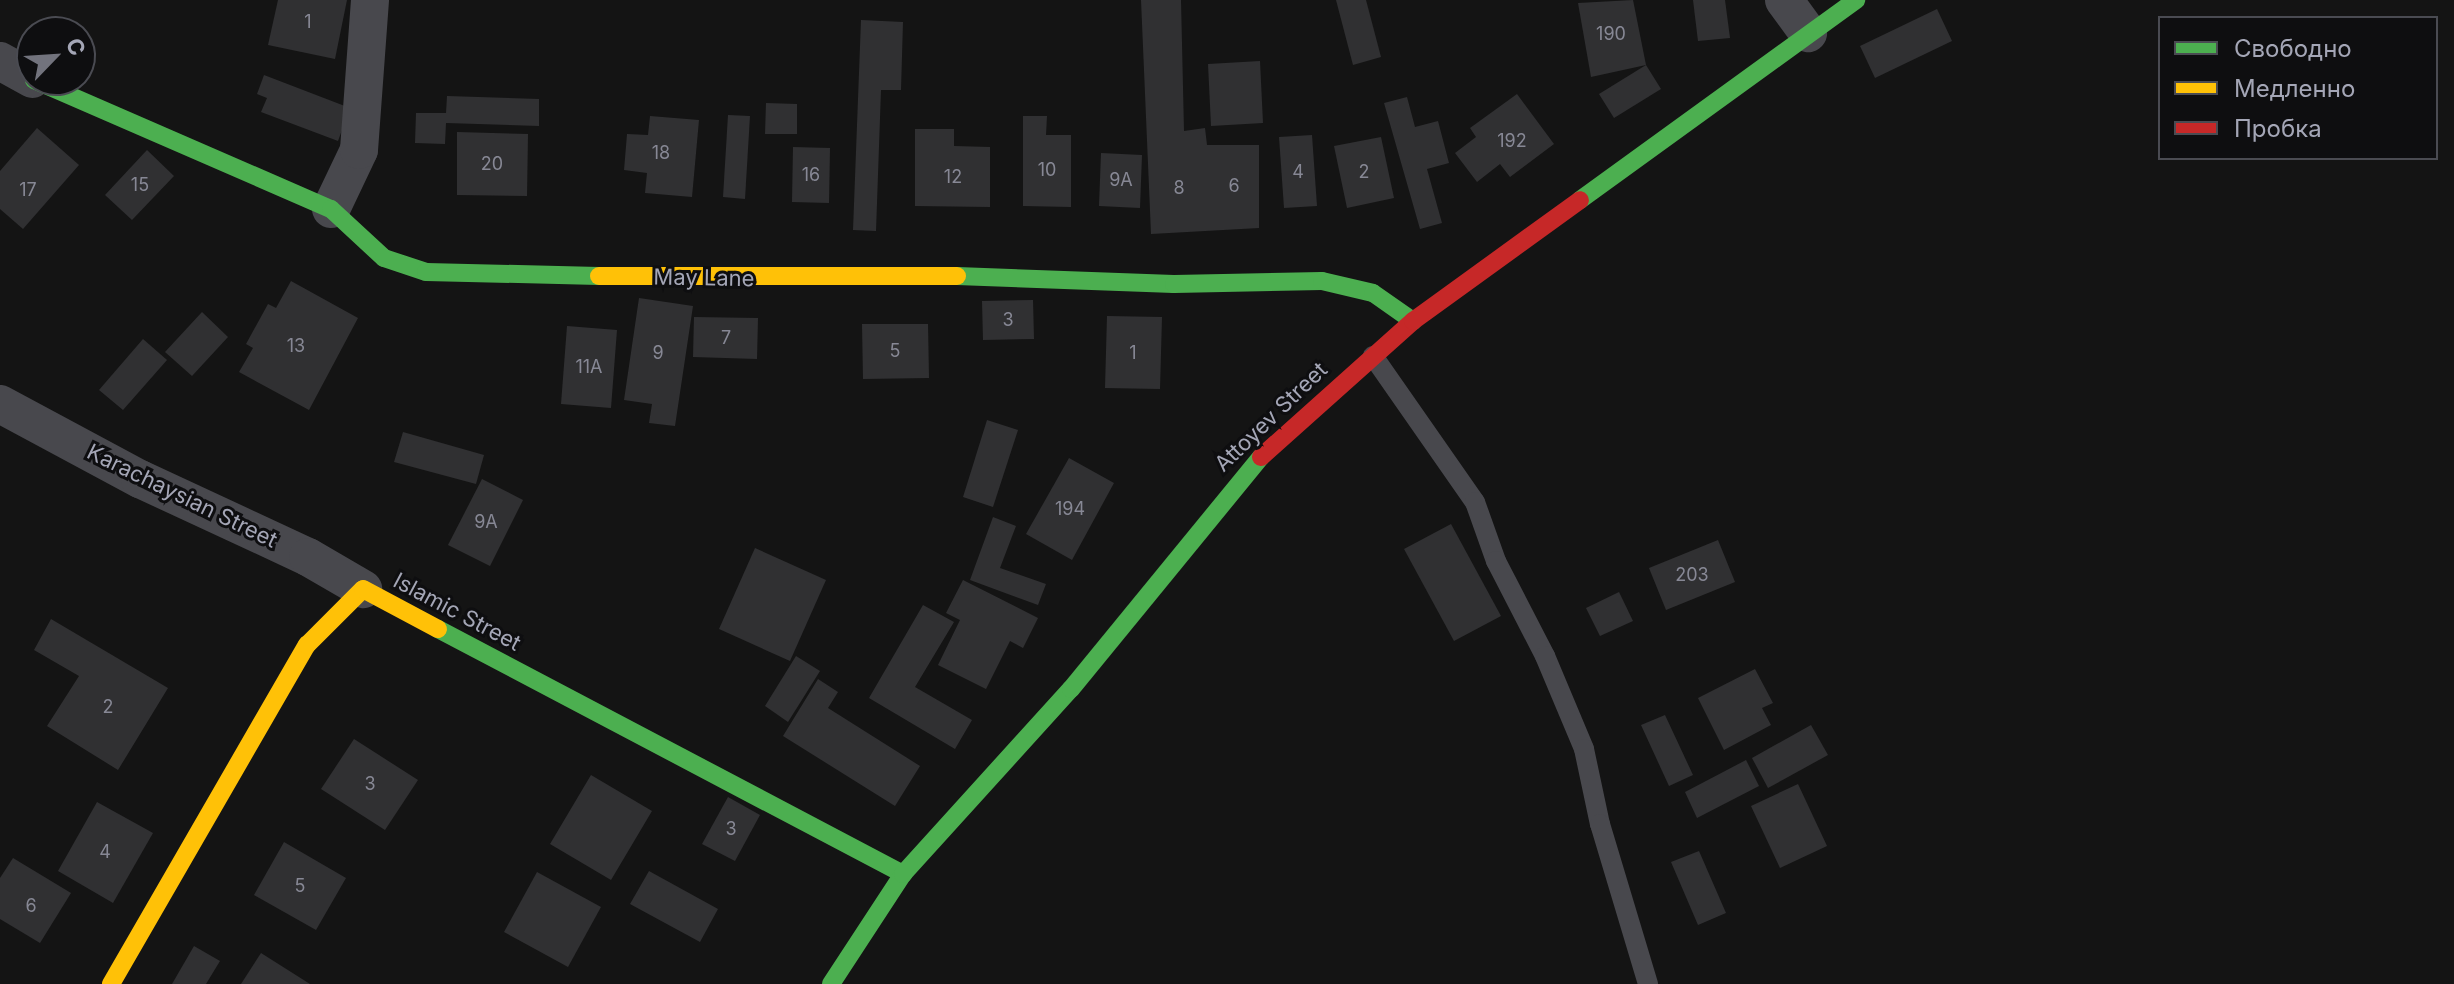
<!DOCTYPE html>
<meta charset="utf-8">
<style>
body{margin:0}
#map{position:relative;width:2454px;height:984px;overflow:hidden;background:#141414;font-family:Inter,sans-serif}
div>[style]{position:absolute}
.building>*{inset:0;background:#303032}
.lane>*{height:20px;margin:-10px;padding:0 10px;transform-origin:10px;border-radius:10px;background:#48484d}
.street>*{height:38px;margin:-19px;padding:0 19px;transform-origin:19px;border-radius:19px;background:#48484d}
.fast>*{height:18px;margin:-9px;padding:0 9px;transform-origin:9px;border-radius:9px;background:#4caf50}
.slow>*{height:18px;margin:-9px;padding:0 9px;transform-origin:9px;border-radius:9px;background:#ffc107}
.jam>*{height:18px;margin:-9px;padding:0 9px;transform-origin:9px;border-radius:9px;background:#c62828}
span{translate:-50% -50%;white-space:nowrap;text-align:center;line-height:1.15;-webkit-text-stroke:6px #0e0e10;paint-order:stroke}
.number-label{font-size:18px;color:#878895}
.number-label span{-webkit-text-stroke-width:0}
.street-label{font-size:22px;color:#a4a6b6}
.legend{position:absolute;left:2158px;top:16px;width:280px;height:144px;box-sizing:border-box;background:#0e0e10;border:2px solid #4a4b52;margin:0;padding:10px 14px;list-style:none;font-size:24px;color:#a4a6b6}
.legend li{display:flex;align-items:center;gap:16px;height:40px}
.legend b{width:40px;border:2px solid #4a4b52}
.north{position:absolute;left:16px;top:16px;width:80px;height:80px;box-sizing:border-box;background:#0e0e10;border:2px solid #4a4b52;border-radius:50%;rotate:65deg;font-size:22px;font-weight:700;line-height:32px;text-align:center;color:#a4a6b6}
.north::after{content:'';display:block;margin:auto;width:28px;height:36px;background:#72737d;clip-path:polygon(50% 0,100% 100%,50% 72%,0 100%)}
</style>
<div id="map">
<div class="building">
<div style="clip-path:polygon(278px 0,347px 0,335px 59px,268px 45px)"></div>
<div style="clip-path:polygon(1141px 0,1181px 0,1184px 131px,1205px 128px,1207px 145px,1259px 145px,1259px 228px,1151px 234px)"></div>
<div style="clip-path:polygon(1336px 0,1366px 0,1381px 57px,1353px 65px)"></div>
<div style="clip-path:polygon(1633px 0,1646px 65px,1591px 77px,1578px 3px)"></div>
<div style="clip-path:polygon(1693px 0,1725px 0,1730px 38px,1698px 41px)"></div>
<div style="clip-path:polygon(1937px 9px,1952px 41px,1875px 78px,1860px 46px)"></div>
<div style="clip-path:polygon(861px 20px,903px 22px,901px 90px,881px 90px,876px 231px,853px 230px)"></div>
<div style="clip-path:polygon(1260px 61px,1263px 123px,1211px 126px,1208px 64px)"></div>
<div style="clip-path:polygon(1646px 65px,1661px 89px,1614px 118px,1599px 94px)"></div>
<div style="clip-path:polygon(264px 75px,350px 108px,338px 141px,261px 112px,267px 98px,257px 94px)"></div>
<div style="clip-path:polygon(1517px 94px,1554px 144px,1510px 177px,1500px 164px,1477px 182px,1455px 153px,1476px 137px,1470px 128px)"></div>
<div style="clip-path:polygon(447px 96px,539px 99px,539px 126px,446px 123px,445px 144px,415px 143px,416px 113px,446px 113px)"></div>
<div style="clip-path:polygon(1407px 97px,1415px 127px,1438px 121px,1449px 163px,1427px 169px,1442px 223px,1420px 229px,1384px 103px)"></div>
<div style="clip-path:polygon(766px 103px,797px 104px,797px 134px,765px 134px)"></div>
<div style="clip-path:polygon(728px 115px,750px 116px,745px 199px,723px 197px)"></div>
<div style="clip-path:polygon(650px 116px,699px 120px,692px 197px,645px 193px,647px 173px,624px 170px,627px 134px,648px 135px)"></div>
<div style="clip-path:polygon(1023px 116px,1047px 116px,1046px 135px,1071px 135px,1071px 207px,1023px 206px)"></div>
<div style="clip-path:polygon(37px 128px,79px 165px,23px 229px,0 209px,0 171px)"></div>
<div style="clip-path:polygon(915px 129px,954px 129px,954px 146px,990px 147px,990px 207px,915px 206px)"></div>
<div style="clip-path:polygon(457px 132px,528px 134px,527px 196px,457px 195px)"></div>
<div style="clip-path:polygon(1312px 135px,1317px 206px,1284px 208px,1279px 137px)"></div>
<div style="clip-path:polygon(1381px 137px,1394px 198px,1347px 208px,1334px 146px)"></div>
<div style="clip-path:polygon(793px 147px,830px 148px,829px 203px,792px 202px)"></div>
<div style="clip-path:polygon(147px 150px,174px 176px,132px 220px,105px 195px)"></div>
<div style="clip-path:polygon(1101px 153px,1142px 155px,1140px 208px,1099px 206px)"></div>
<div style="clip-path:polygon(291px 281px,358px 318px,309px 410px,239px 372px,253px 348px,246px 344px,268px 304px,276px 308px)"></div>
<div style="clip-path:polygon(639px 298px,693px 306px,675px 426px,649px 423px,652px 404px,624px 400px)"></div>
<div style="clip-path:polygon(1033px 300px,1034px 339px,983px 340px,982px 301px)"></div>
<div style="clip-path:polygon(202px 312px,228px 337px,192px 376px,165px 352px)"></div>
<div style="clip-path:polygon(1107px 316px,1162px 317px,1160px 389px,1105px 388px)"></div>
<div style="clip-path:polygon(694px 317px,758px 318px,757px 359px,693px 357px)"></div>
<div style="clip-path:polygon(862px 324px,928px 324px,929px 378px,863px 379px)"></div>
<div style="clip-path:polygon(567px 326px,617px 330px,611px 408px,561px 404px)"></div>
<div style="clip-path:polygon(143px 339px,167px 360px,123px 410px,99px 390px)"></div>
<div style="clip-path:polygon(987px 420px,1018px 430px,993px 507px,963px 497px)"></div>
<div style="clip-path:polygon(403px 432px,484px 455px,476px 484px,394px 462px)"></div>
<div style="clip-path:polygon(1069px 458px,1114px 483px,1072px 560px,1026px 534px)"></div>
<div style="clip-path:polygon(482px 479px,523px 500px,490px 566px,448px 545px)"></div>
<div style="clip-path:polygon(993px 517px,1016px 526px,1000px 568px,1046px 584px,1038px 605px,970px 580px)"></div>
<div style="clip-path:polygon(1451px 524px,1501px 616px,1454px 641px,1404px 549px)"></div>
<div style="clip-path:polygon(1718px 540px,1735px 582px,1666px 610px,1649px 568px)"></div>
<div style="clip-path:polygon(755px 548px,826px 580px,790px 661px,719px 629px)"></div>
<div style="clip-path:polygon(963px 580px,1038px 618px,1023px 648px,1010px 641px,986px 689px,938px 665px,960px 620px,946px 613px)"></div>
<div style="clip-path:polygon(1619px 592px,1633px 621px,1600px 636px,1586px 608px)"></div>
<div style="clip-path:polygon(923px 605px,954px 622px,915px 687px,972px 720px,955px 749px,869px 698px)"></div>
<div style="clip-path:polygon(51px 619px,168px 688px,118px 770px,47px 726px,79px 676px,34px 650px)"></div>
<div style="clip-path:polygon(796px 656px,820px 671px,788px 722px,765px 706px)"></div>
<div style="clip-path:polygon(1755px 669px,1773px 703px,1762px 708px,1771px 725px,1724px 750px,1698px 698px)"></div>
<div style="clip-path:polygon(818px 679px,838px 692px,828px 708px,920px 766px,895px 806px,783px 736px)"></div>
<div style="clip-path:polygon(1665px 715px,1693px 775px,1669px 786px,1641px 725px)"></div>
<div style="clip-path:polygon(1811px 725px,1828px 755px,1768px 788px,1752px 758px)"></div>
<div style="clip-path:polygon(354px 739px,418px 780px,385px 830px,321px 789px)"></div>
<div style="clip-path:polygon(1746px 760px,1759px 786px,1697px 818px,1685px 792px)"></div>
<div style="clip-path:polygon(591px 775px,652px 811px,611px 880px,550px 844px)"></div>
<div style="clip-path:polygon(1798px 784px,1827px 846px,1780px 868px,1751px 806px)"></div>
<div style="clip-path:polygon(728px 797px,760px 815px,735px 861px,702px 844px)"></div>
<div style="clip-path:polygon(97px 802px,153px 833px,113px 903px,58px 871px)"></div>
<div style="clip-path:polygon(284px 842px,346px 878px,316px 930px,254px 895px)"></div>
<div style="clip-path:polygon(1699px 851px,1726px 913px,1698px 925px,1671px 862px)"></div>
<div style="clip-path:polygon(13px 858px,71px 893px,40px 943px,0 919px,0 878px)"></div>
<div style="clip-path:polygon(649px 871px,718px 909px,700px 942px,630px 904px)"></div>
<div style="clip-path:polygon(537px 872px,601px 907px,568px 967px,504px 932px)"></div>
<div style="clip-path:polygon(194px 946px,220px 961px,206px 984px,172px 984px)"></div>
<div style="clip-path:polygon(261px 953px,310px 984px,241px 984px)"></div>
</div>
<div class="lane">
<div style="left:1373px;top:356px;width:178px;rotate:55.1deg"></div>
<div style="left:1475px;top:502px;width:63px;rotate:70.4deg"></div>
<div style="left:1496px;top:561px;width:107px;rotate:62.7deg"></div>
<div style="left:1545px;top:656px;width:101px;rotate:67.2deg"></div>
<div style="left:1584px;top:749px;width:77px;rotate:78deg"></div>
<div style="left:1600px;top:824px;width:167px;rotate:73.3deg"></div>
</div>
<div class="street">
<div style="left:1784px;top:0;width:41px;rotate:54deg"></div>
<div style="left:0;top:61px;width:37px;rotate:29deg"></div>
<div style="left:331px;top:209px;width:65px;rotate:-64.6deg"></div>
<div style="left:359px;top:150px;width:150px;rotate:-85.8deg"></div>
<div style="left:0;top:404px;width:159px;rotate:28.2deg"></div>
<div style="left:140px;top:479px;width:185px;rotate:24.9deg"></div>
<div style="left:308px;top:557px;width:64px;rotate:30.2deg"></div>
</div>
<div class="fast">
<div style="left:34px;top:80px;width:324px;rotate:23.5deg"></div>
<div style="left:331px;top:209px;width:72px;rotate:42.8deg"></div>
<div style="left:384px;top:258px;width:44px;rotate:18.4deg"></div>
<div style="left:426px;top:272px;width:173px;rotate:1.3deg"></div>
<div style="left:1580px;top:200px;width:341px;rotate:-35.9deg"></div>
<div style="left:957px;top:276px;width:217px;rotate:2.1deg"></div>
<div style="left:1174px;top:284px;width:148px;rotate:-1.2deg"></div>
<div style="left:1322px;top:281px;width:52px;rotate:13.2deg"></div>
<div style="left:1373px;top:293px;width:49px;rotate:35deg"></div>
<div style="left:438px;top:629px;width:526px;rotate:27.78deg"></div>
<div style="left:831px;top:984px;width:131px;rotate:-56.8deg"></div>
<div style="left:903px;top:874px;width:250px;rotate:-47.8deg"></div>
<div style="left:1071px;top:689px;width:300px;rotate:-50.7deg"></div>
</div>
<div class="slow">
<div style="left:599px;top:276px;width:358px"></div>
<div style="left:111px;top:984px;width:392px;rotate:-60deg"></div>
<div style="left:307px;top:645px;width:79px;rotate:-45deg"></div>
<div style="left:363px;top:589px;width:85px;rotate:28.1deg"></div>
</div>
<div class="jam">
<div style="left:1261px;top:457px;width:204px;rotate:-41.8deg"></div>
<div style="left:1413px;top:321px;width:206px;rotate:-35.9deg"></div>
</div>
<div class="number-label">
<span style="left:308px;top:22px">1</span>
<span style="left:1611px;top:34px">190</span>
<span style="left:1512px;top:141px">192</span>
<span style="left:661px;top:153px">18</span>
<span style="left:492px;top:164px">20</span>
<span style="left:1047px;top:170px">10</span>
<span style="left:1298px;top:172px">4</span>
<span style="left:1364px;top:172px">2</span>
<span style="left:811px;top:175px">16</span>
<span style="left:953px;top:177px">12</span>
<span style="left:1121px;top:180px">9А</span>
<span style="left:140px;top:185px">15</span>
<span style="left:1234px;top:186px">6</span>
<span style="left:1179px;top:188px">8</span>
<span style="left:28px;top:190px">17</span>
<span style="left:1008px;top:320px">3</span>
<span style="left:726px;top:338px">7</span>
<span style="left:296px;top:346px">13</span>
<span style="left:895px;top:351px">5</span>
<span style="left:658px;top:353px">9</span>
<span style="left:1133px;top:353px">1</span>
<span style="left:589px;top:367px">11А</span>
<span style="left:1070px;top:509px">194</span>
<span style="left:486px;top:522px">9А</span>
<span style="left:1692px;top:575px">203</span>
<span style="left:108px;top:707px">2</span>
<span style="left:370px;top:784px">3</span>
<span style="left:731px;top:829px">3</span>
<span style="left:105px;top:852px">4</span>
<span style="left:300px;top:886px">5</span>
<span style="left:31px;top:906px">6</span>
</div>
<div class="street-label">
<span style="left:704px;top:278px;rotate:1deg">May Lane</span>
<span style="left:1271px;top:417px;rotate:-44deg">Attoyev Street</span>
<span style="left:182px;top:496px;rotate:26deg">Karachaysian Street</span>
<span style="left:457px;top:612px;rotate:28deg">Islamic Street</span>
</div>
<ul class="legend">
<li><b style="height:10px;background:#4caf50"></b>Свободно</li>
<li><b style="height:10px;background:#ffc107"></b>Медленно</li>
<li><b style="height:10px;background:#c62828"></b>Пробка</li>
</ul>
<div class="north">С</div>
</div>
